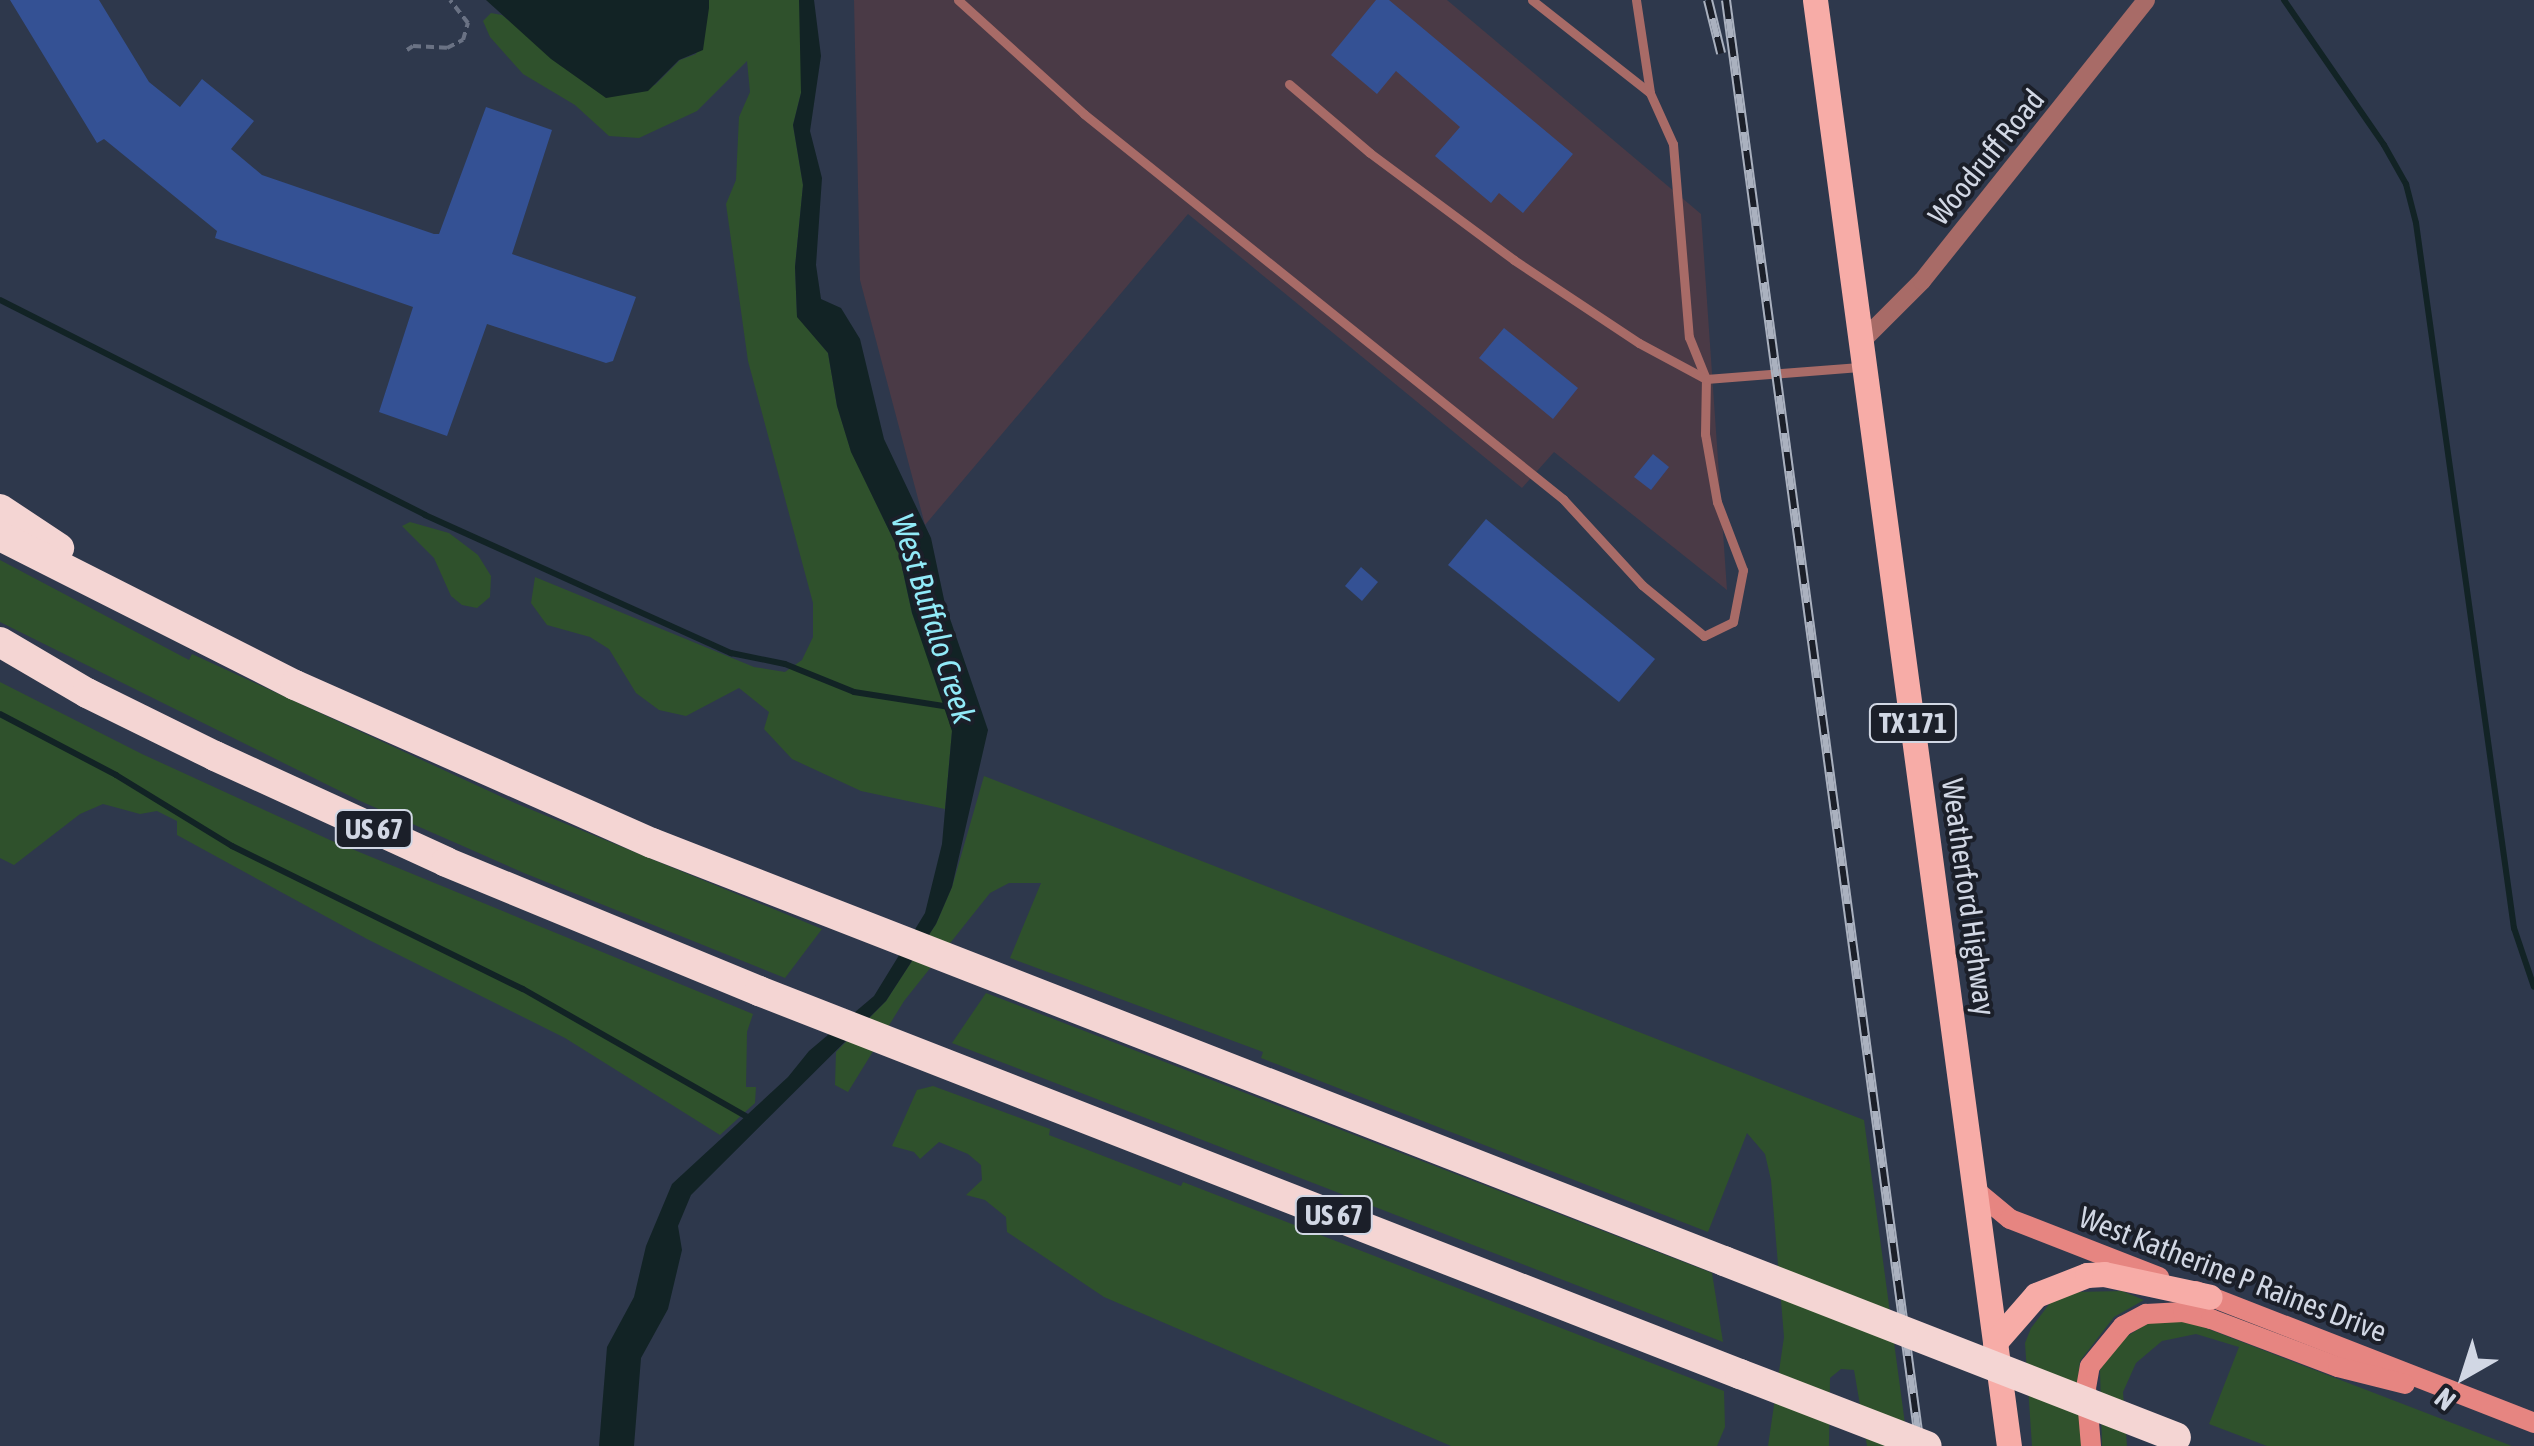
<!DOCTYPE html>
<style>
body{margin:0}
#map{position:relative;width:2534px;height:1446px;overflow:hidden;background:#2e384c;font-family:"Asap Condensed",sans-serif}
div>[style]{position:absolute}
.industrial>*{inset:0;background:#4a3a46}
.green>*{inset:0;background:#2f512c}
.water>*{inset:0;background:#122325}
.stream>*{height:6px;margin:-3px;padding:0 3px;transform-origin:3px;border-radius:3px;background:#122325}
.building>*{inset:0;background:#345194}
.path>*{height:4px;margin-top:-2px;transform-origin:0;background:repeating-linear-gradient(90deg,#6a7284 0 8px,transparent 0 13px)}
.service>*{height:9px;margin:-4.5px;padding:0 4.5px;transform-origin:4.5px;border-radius:4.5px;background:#a86b67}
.minor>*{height:18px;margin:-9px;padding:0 9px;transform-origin:9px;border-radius:9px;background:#a86b67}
.secondary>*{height:20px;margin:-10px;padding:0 10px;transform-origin:10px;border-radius:10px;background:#e68581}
.primary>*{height:25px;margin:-12.5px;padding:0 12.5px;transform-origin:12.5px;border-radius:12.5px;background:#f7aca7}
.motorway>*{height:30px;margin:-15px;padding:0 15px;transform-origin:15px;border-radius:15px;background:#f4d5d3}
.rail>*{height:10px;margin-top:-5px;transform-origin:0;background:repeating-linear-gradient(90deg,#1b1f29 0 19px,#aab1bf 0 38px);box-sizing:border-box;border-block:2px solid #aab1bf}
.motorway-bridge>*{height:30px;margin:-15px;padding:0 15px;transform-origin:15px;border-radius:15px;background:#f4d5d3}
span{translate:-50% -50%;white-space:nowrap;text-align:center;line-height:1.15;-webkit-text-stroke:8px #1b1f29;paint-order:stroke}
.shield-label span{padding:2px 8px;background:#1b1f29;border:2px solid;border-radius:8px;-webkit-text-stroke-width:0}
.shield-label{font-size:28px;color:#d1d7e4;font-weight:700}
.street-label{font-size:30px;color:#d1d7e4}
.water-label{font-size:32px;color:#91eaf8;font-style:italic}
.north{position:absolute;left:2414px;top:1326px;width:100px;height:100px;-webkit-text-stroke:8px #1b1f29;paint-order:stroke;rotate:219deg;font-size:28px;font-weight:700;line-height:40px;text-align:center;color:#d1d7e4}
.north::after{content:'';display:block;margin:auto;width:35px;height:45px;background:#d1d7e4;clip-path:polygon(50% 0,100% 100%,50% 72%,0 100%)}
</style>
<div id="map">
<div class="industrial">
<div style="clip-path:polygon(854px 0,1447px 0,1701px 214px,1727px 590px,1554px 452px,1522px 488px,1188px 214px,925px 525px,860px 280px)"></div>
</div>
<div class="green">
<div style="clip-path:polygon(709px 0,799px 0,801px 4px,801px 93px,793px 125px,803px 185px,795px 267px,797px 316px,828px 353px,837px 406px,851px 451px,898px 549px,912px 613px,943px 697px,952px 731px,945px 809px,861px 791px,792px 759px,764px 729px,769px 712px,739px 688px,686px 716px,659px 710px,636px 693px,609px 649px,590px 637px,547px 625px,531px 603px,535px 577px,754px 667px,785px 672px,802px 660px,813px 637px,813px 603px,748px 361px,726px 204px,736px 180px,739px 117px,750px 92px,747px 61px,697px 111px,639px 138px,609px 136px,575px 105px,523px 74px,490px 37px,483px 21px,491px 13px,502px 15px,591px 87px,655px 85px,680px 60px,696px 54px)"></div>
<div style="clip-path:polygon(410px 522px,449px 533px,478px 555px,491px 576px,490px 597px,477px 608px,462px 605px,451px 596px,434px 558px,402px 526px)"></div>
<div style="clip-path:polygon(0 560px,189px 660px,192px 654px,515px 803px,822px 929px,785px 978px,524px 873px,358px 800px,0 622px)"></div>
<div style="clip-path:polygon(0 682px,142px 754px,330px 840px,753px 1014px,747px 1032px,746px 1087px,756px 1087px,755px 1103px,720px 1135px,565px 1038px,367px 939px,177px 835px,177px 821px,157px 811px,140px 814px,103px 804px,80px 814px,14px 865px,0 858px)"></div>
<div style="clip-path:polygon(984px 776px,1864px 1120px,1908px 1446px,1867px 1446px,1854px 1370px,1841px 1369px,1830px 1378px,1829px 1446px,1768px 1446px,1784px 1337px,1771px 1180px,1765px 1154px,1747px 1133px,1708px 1232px,1261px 1058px,1263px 1052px,1010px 958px,1041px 883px,1009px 883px,990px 893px,904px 1001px,848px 1092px,835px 1085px,836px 1052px,886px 1001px,936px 924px,952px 887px)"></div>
<div style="clip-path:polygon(986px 993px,1712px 1273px,1723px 1342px,952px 1043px)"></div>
<div style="clip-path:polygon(933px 1086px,1050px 1129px,1049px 1135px,1181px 1186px,1183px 1182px,1724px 1391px,1725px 1427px,1717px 1446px,1451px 1446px,1104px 1297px,1007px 1232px,1006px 1217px,985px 1200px,966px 1195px,982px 1180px,981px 1165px,968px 1154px,939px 1142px,920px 1159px,914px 1152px,892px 1146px,917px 1090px)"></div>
<div style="clip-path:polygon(2122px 1291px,2144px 1300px,2114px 1317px,2080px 1361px,2077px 1387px,2082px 1446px,2032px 1446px,2025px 1343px,2031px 1328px,2050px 1303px,2076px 1292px)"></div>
<div style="clip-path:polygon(2154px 1319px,2185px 1320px,2512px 1446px,2267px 1446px,2209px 1424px,2239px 1347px,2196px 1334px,2162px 1341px,2136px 1363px,2123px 1392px,2127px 1446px,2102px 1446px,2100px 1370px,2115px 1344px)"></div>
</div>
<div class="water">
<div style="clip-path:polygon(486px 0,709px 0,709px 8px,703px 50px,679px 60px,648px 91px,606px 98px,551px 59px)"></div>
<div style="clip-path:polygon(799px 0,814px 0,821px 56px,810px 131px,822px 178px,816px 265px,821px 299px,841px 308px,860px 339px,884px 439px,931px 538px,945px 604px,988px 730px,952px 887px,936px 924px,886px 1001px,691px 1195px,678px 1226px,682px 1250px,668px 1309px,641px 1358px,634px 1446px,599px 1446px,607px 1347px,634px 1297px,646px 1246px,672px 1184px,788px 1077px,809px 1051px,874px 996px,925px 913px,942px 844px,952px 731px,912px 613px,898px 549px,851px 452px,837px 406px,828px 353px,797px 317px,795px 267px,803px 185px,793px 125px,801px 93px)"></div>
</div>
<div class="stream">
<div style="left:2284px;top:0;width:176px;rotate:55.4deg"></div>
<div style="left:2384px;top:145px;width:45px;rotate:60.6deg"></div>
<div style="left:2406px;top:184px;width:40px;rotate:75.6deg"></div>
<div style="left:2416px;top:223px;width:712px;rotate:82.09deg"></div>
<div style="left:2514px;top:928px;width:62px;rotate:71.3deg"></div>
<div style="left:0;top:300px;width:476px;rotate:26.8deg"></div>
<div style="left:425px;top:515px;width:336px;rotate:24.3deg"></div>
<div style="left:731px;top:653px;width:55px;rotate:11.5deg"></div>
<div style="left:785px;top:664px;width:74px;rotate:22.1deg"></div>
<div style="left:854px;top:692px;width:97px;rotate:8.9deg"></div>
<div style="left:0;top:714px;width:131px;rotate:27.7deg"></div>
<div style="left:116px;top:775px;width:136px;rotate:31.5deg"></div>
<div style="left:232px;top:846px;width:324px;rotate:26.2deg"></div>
<div style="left:523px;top:989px;width:257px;rotate:29.7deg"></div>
</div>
<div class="building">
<div style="clip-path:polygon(10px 0,99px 0,149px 82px,180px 107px,202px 79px,254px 121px,231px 149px,262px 175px,434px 234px,439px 234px,486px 107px,552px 130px,512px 254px,636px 297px,613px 361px,606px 363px,487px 324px,447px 436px,379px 412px,413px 307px,215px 238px,217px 231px,104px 139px,97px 143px)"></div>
<div style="clip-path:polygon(1376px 0,1389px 0,1573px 154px,1523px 213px,1499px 193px,1491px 203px,1435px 156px,1460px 127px,1396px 71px,1377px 94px,1331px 55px)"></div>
<div style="clip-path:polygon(1504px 328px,1578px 388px,1553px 419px,1479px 358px)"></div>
<div style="clip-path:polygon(1653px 454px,1669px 467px,1651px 490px,1634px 477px)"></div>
<div style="clip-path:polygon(1486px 519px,1655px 659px,1619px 702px,1448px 565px)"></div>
<div style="clip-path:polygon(1361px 567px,1378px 582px,1362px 601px,1345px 586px)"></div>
</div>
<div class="path">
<div style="left:407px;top:50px;width:7px;rotate:-34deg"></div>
<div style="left:413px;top:46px;width:34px;rotate:3deg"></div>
<div style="left:447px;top:48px;width:18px;rotate:-27deg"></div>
<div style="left:463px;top:40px;width:18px;rotate:-74deg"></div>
<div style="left:468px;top:23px;width:29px;rotate:-128deg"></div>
</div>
<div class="service">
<div style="left:958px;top:0;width:170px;rotate:42.1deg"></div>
<div style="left:1084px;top:114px;width:615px;rotate:38.79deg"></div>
<div style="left:1563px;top:499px;width:117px;rotate:47.4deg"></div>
<div style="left:1642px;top:585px;width:80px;rotate:39.4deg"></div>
<div style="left:1704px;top:636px;width:32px;rotate:-26deg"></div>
<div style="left:1733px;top:622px;width:53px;rotate:-79.1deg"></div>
<div style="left:1743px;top:570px;width:73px;rotate:-110.9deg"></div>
<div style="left:1717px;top:502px;width:69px;rotate:-100deg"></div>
<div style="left:1705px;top:434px;width:55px;rotate:-89deg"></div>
<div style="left:1706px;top:379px;width:154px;rotate:-4.5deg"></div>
<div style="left:1532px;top:0;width:150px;rotate:38.2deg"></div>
<div style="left:1650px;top:93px;width:56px;rotate:65.7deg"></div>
<div style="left:1673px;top:144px;width:194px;rotate:85.3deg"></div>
<div style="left:1689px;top:337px;width:45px;rotate:68deg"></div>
<div style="left:1636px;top:0;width:94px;rotate:81.4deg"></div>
<div style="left:1289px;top:84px;width:106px;rotate:40.4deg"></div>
<div style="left:1370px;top:153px;width:179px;rotate:36.6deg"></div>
<div style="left:1514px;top:260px;width:150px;rotate:33.6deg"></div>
<div style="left:1639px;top:343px;width:76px;rotate:28.2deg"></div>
</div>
<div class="minor">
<div style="left:1862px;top:341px;width:85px;rotate:-45deg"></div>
<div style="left:1922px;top:281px;width:359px;rotate:-51.4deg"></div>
</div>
<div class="secondary">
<div style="left:1975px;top:1190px;width:45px;rotate:39.6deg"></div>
<div style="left:2010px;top:1219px;width:160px;rotate:21.3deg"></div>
<div style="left:2196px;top:1291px;width:363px;rotate:21.3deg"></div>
<div style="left:2091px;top:1446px;width:58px;rotate:-94.9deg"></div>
<div style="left:2086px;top:1388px;width:22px;rotate:-80deg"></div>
<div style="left:2090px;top:1366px;width:52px;rotate:-50.5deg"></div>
<div style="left:2123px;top:1326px;width:26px;rotate:-28deg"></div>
<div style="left:2146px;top:1314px;width:37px;rotate:-3deg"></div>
<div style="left:2183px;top:1312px;width:29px;rotate:14deg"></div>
<div style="left:2211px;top:1319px;width:136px;rotate:20.7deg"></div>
<div style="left:2338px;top:1367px;width:69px;rotate:14.2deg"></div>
</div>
<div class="primary">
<div style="left:1815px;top:0;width:1459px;rotate:82.36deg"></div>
<div style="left:1995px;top:1342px;width:62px;rotate:-48.9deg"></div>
<div style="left:2036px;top:1295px;width:55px;rotate:-21.4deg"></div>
<div style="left:2087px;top:1275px;width:17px;rotate:-3deg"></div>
<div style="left:2104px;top:1274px;width:108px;rotate:12.2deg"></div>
</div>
<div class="motorway">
<div style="left:0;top:509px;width:71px;rotate:33.5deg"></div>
<div style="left:0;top:536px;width:330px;rotate:26.8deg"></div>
<div style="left:295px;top:685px;width:390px;rotate:23.9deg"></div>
<div style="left:652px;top:843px;width:1151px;rotate:21.3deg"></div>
<div style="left:0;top:642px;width:101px;rotate:30.4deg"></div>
<div style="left:87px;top:693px;width:143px;rotate:26.2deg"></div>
<div style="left:215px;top:756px;width:254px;rotate:24.6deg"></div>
<div style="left:446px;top:862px;width:339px;rotate:22.4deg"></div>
<div style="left:759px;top:991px;width:1053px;rotate:21.33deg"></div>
</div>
<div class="rail">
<div style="left:1708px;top:0;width:55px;rotate:76.2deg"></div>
<div style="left:1726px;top:0;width:1459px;rotate:82.36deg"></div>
</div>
<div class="motorway-bridge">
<div style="left:1724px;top:1261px;width:485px;rotate:21.3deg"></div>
<div style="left:1740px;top:1374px;width:200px;rotate:21.1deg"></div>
</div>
<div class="shield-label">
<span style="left:1913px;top:723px">TX 171</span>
<span style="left:374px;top:829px">US 67</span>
<span style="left:1334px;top:1215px">US 67</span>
</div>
<div class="street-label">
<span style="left:1986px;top:157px;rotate:-51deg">Woodruff Road</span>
<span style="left:1969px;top:897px;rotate:82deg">Weatherford Highway</span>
<span style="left:2233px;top:1274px;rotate:21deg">West Katherine P Raines Drive</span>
</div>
<div class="water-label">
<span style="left:933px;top:619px;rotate:73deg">West Buffalo Creek</span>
</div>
<div class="north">N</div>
</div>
